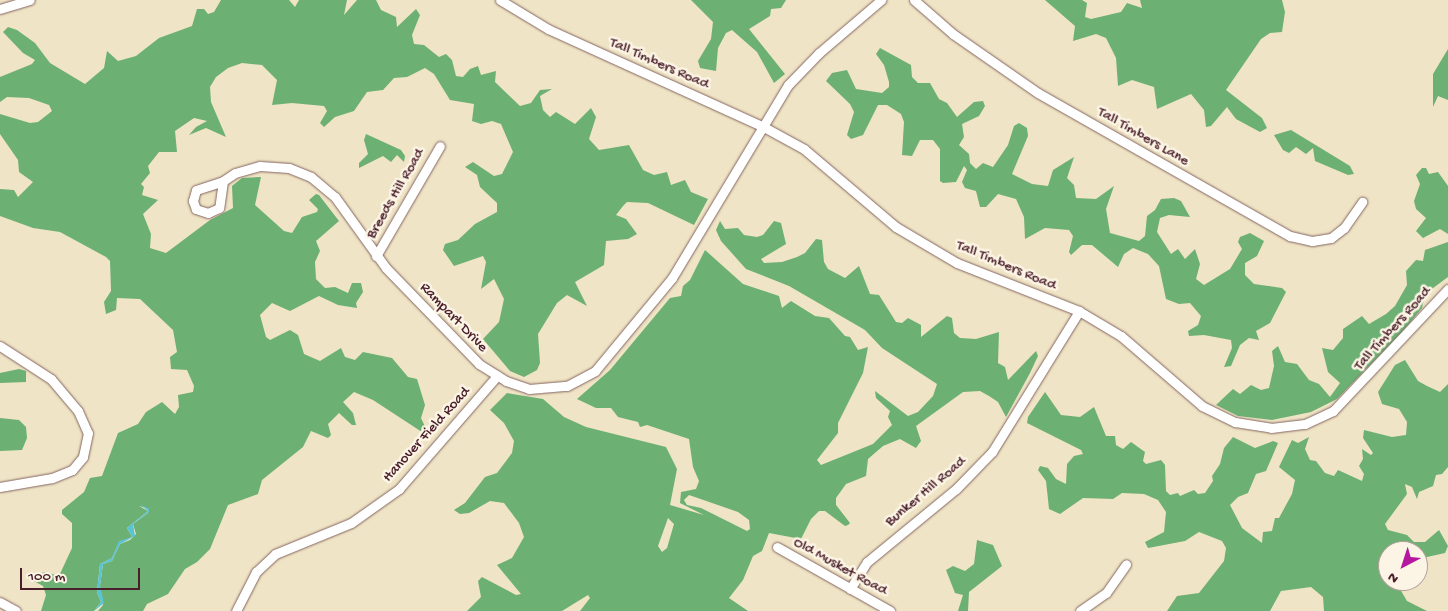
<!DOCTYPE html>
<style>
body{margin:0}
#map{position:relative;width:1448px;height:611px;overflow:hidden;background:#efe4c5;font-family:"Gochi Hand",sans-serif}
div>[style]{position:absolute}
.forest>*{inset:0;background:#6cb073}
.water>*{inset:0;background:#59c4d3}
.roads{filter:drop-shadow(0 0 1px #846461) drop-shadow(0 0 1px #846461)}
.street>*{height:9px;margin:-4.5px;padding:0 4.5px;transform-origin:4.5px;border-radius:4.5px;background:#fff}
span{translate:-50% -50%;white-space:nowrap;text-align:center;line-height:1.15;-webkit-text-stroke:5px #fcf5e5;paint-order:stroke}
.street-label{font-size:15px;color:#4a1f2b}
.north{position:absolute;left:1378px;top:541px;width:50px;height:50px;box-sizing:border-box;background:#fcf5e5;border:1px solid #b59f9b;border-radius:50%;rotate:220deg;font-size:14px;font-weight:700;line-height:20px;text-align:center;color:#4a1f2b}
.north::after{content:'';display:block;margin:auto;width:18px;height:22px;background:#b5179e;clip-path:polygon(50% 0,100% 100%,50% 72%,0 100%)}
.scale{position:absolute;left:20px;top:568px;width:120px;height:22px;box-sizing:border-box;border:2px solid #4a1f2b;border-top:0;padding-left:6px;font-size:15px;line-height:18px;white-space:nowrap;color:#4a1f2b;-webkit-text-stroke:4px #fcf5e5;paint-order:stroke}
</style>
<div id="map">
<div class="forest">
<div style="clip-path:polygon(221px 0,289px 0,295px 7px,299px 0,347px 0,344px 15px,357px 0,376px 0,381px 10px,396px 17px,397px 27px,416px 9px,420px 15px,412px 35px,414px 44px,424px 45px,439px 57px,446px 54px,452px 60px,456px 76px,463px 77px,470px 69px,478px 66px,481px 75px,496px 71px,495px 82px,520px 106px,531px 103px,540px 90px,552px 89px,540px 96px,543px 110px,550px 117px,556px 112px,575px 124px,591px 108px,596px 117px,589px 139px,599px 150px,629px 145px,643px 170px,654px 175px,667px 172px,671px 185px,685px 180px,691px 192px,708px 199px,694px 225px,648px 203px,627px 202px,623px 206px,616px 215px,626px 219px,637px 234px,628px 239px,606px 241px,604px 265px,575px 282px,587px 306px,567px 295px,557px 303px,538px 334px,540px 363px,537px 370px,524px 377px,510px 371px,483px 339px,499px 322px,504px 299px,494px 279px,481px 289px,486px 262px,483px 256px,454px 266px,443px 250px,445px 244px,458px 240px,475px 224px,497px 212px,497px 203px,480px 187px,477px 175px,465px 167px,473px 162px,494px 176px,502px 174px,513px 152px,501px 124px,492px 121px,481px 124px,472px 121px,474px 104px,450px 100px,434px 74px,425px 68px,407px 77px,394px 78px,383px 90px,367px 92px,354px 111px,335px 117px,324px 127px,320px 123px,327px 111px,324px 106px,292px 103px,272px 105px,277px 80px,262px 65px,242px 63px,228px 68px,216px 77px,210px 87px,211px 102px,226px 137px,206px 128px,189px 135px,196px 127px,207px 121px,194px 118px,175px 131px,177px 152px,159px 152px,148px 166px,150px 173px,141px 184px,144px 187px,142px 195px,158px 200px,143px 214px,151px 234px,150px 248px,166px 253px,210px 220px,233px 208px,232px 186px,242px 178px,261px 177px,255px 205px,284px 231px,292px 233px,302px 217px,317px 212px,318px 209px,309px 200px,316px 194px,319px 195px,339px 221px,316px 241px,320px 251px,315px 262px,316px 279px,325px 288px,335px 287px,348px 293px,352px 283px,361px 283px,363px 292px,356px 303px,357px 308px,338px 305px,319px 296px,290px 311px,272px 303px,260px 315px,266px 337px,270px 340px,290px 330px,298px 335px,304px 354px,320px 361px,341px 348px,345px 357px,355px 360px,363px 352px,392px 358px,408px 377px,417px 379px,425px 405px,421px 418px,428px 433px,425px 434px,373px 400px,354px 392px,343px 402px,353px 413px,356px 425px,352px 425px,339px 413px,328px 424px,331px 435px,328px 438px,311px 431px,303px 447px,262px 480px,258px 494px,228px 505px,210px 549px,197px 562px,185px 569px,168px 594px,147px 604px,143px 611px,98px 611px,103px 605px,100px 586px,103px 564px,112px 561px,120px 544px,130px 540px,136px 534px,133px 524px,148px 513px,149px 509px,139px 506px,148px 511px,127px 528px,132px 537px,119px 542px,112px 558px,100px 564px,97px 592px,101px 602px,94px 611px,41px 611px,46px 595px,43px 586px,32px 580px,32px 576px,45px 572px,59px 576px,72px 548px,72px 523px,62px 514px,62px 510px,84px 492px,90px 478px,102px 476px,118px 433px,138px 424px,146px 412px,162px 402px,175px 414px,179px 407px,178px 395px,193px 392px,194px 386px,187px 370px,171px 369px,170px 357px,177px 352px,173px 330px,140px 299px,117px 298px,116px 310px,106px 314px,104px 302px,111px 291px,110px 261px,106px 257px,60px 232px,33px 228px,0 216px,0 189px,14px 190px,18px 197px,33px 182px,19px 172px,18px 160px,0 134px,0 114px,30px 123px,38px 122px,52px 111px,49px 105px,29px 98px,7px 97px,0 102px,0 77px,32px 64px,35px 60px,23px 53px,3px 32px,8px 27px,17px 30px,35px 43px,50px 63px,85px 84px,104px 68px,107px 51px,118px 61px,136px 56px,159px 38px,192px 26px,197px 9px,204px 9px,208px 14px,214px 12px)"></div>
<div style="clip-path:polygon(691px 0,786px 0,781px 8px,771px 9px,770px 16px,749px 29px,785px 74px,774px 83px,757px 52px,732px 30px,726px 33px,718px 48px,716px 71px,700px 68px,698px 61px,711px 39px,713px 22px)"></div>
<div style="clip-path:polygon(1045px 0,1082px 0,1087px 3px,1085px 17px,1091px 19px,1121px 12px,1127px 3px,1142px 8px,1140px 0,1282px 0,1285px 12px,1282px 32px,1270px 33px,1261px 39px,1226px 90px,1262px 118px,1267px 128px,1260px 132px,1236px 119px,1227px 107px,1211px 126px,1206px 127px,1204px 110px,1191px 94px,1157px 109px,1154px 87px,1132px 80px,1118px 86px,1116px 58px,1106px 38px,1096px 34px,1073px 41px,1075px 26px)"></div>
<div style="clip-path:polygon(880px 48px,911px 65px,912px 77px,918px 83px,930px 83px,939px 99px,947px 103px,957px 117px,974px 102px,983px 101px,985px 106px,979px 116px,962px 124px,964px 137px,959px 145px,969px 154px,970px 163px,976px 169px,983px 163px,993px 167px,1008px 145px,1014px 126px,1019px 123px,1027px 128px,1028px 136px,1012px 174px,1032px 184px,1048px 186px,1053px 170px,1074px 157px,1067px 178px,1074px 185px,1076px 198px,1096px 199px,1114px 186px,1106px 209px,1110px 233px,1139px 241px,1145px 236px,1147px 216px,1155px 210px,1161px 199px,1174px 198px,1181px 201px,1190px 217px,1169px 215px,1160px 218px,1157px 232px,1171px 254px,1178px 249px,1185px 259px,1195px 249px,1200px 264px,1196px 279px,1204px 285px,1230px 269px,1242px 249px,1238px 242px,1240px 237px,1250px 233px,1264px 241px,1257px 256px,1245px 263px,1245px 275px,1254px 284px,1282px 288px,1286px 292px,1270px 323px,1256px 331px,1259px 340px,1249px 338px,1240px 345px,1231px 366px,1224px 367px,1232px 348px,1231px 340px,1204px 335px,1189px 336px,1188px 331px,1198px 325px,1201px 316px,1190px 303px,1179px 304px,1166px 299px,1159px 266px,1148px 254px,1133px 248px,1124px 254px,1118px 267px,1092px 245px,1082px 245px,1071px 255px,1069px 252px,1073px 236px,1069px 230px,1045px 228px,1025px 239px,1024px 217px,1016px 199px,998px 194px,986px 207px,980px 207px,976px 191px,965px 188px,962px 182px,967px 170px,964px 166px,956px 182px,943px 183px,940px 181px,940px 149px,933px 140px,920px 140px,912px 156px,902px 155px,904px 122px,901px 114px,887px 105px,878px 105px,863px 135px,851px 139px,847px 135px,854px 112px,850px 104px,826px 81px,832px 73px,847px 70px,856px 89px,882px 93px,889px 87px,889px 82px,884px 65px,876px 54px)"></div>
<div style="clip-path:polygon(1448px 49px,1448px 100px,1438px 96px,1433px 107px,1433px 74px)"></div>
<div style="clip-path:polygon(1291px 130px,1350px 166px,1354px 174px,1348px 175px,1315px 161px,1313px 148px,1306px 154px,1296px 147px,1289px 153px,1283px 150px,1274px 135px)"></div>
<div style="clip-path:polygon(366px 134px,401px 150px,405px 156px,404px 162px,397px 155px,391px 162px,383px 156px,359px 168px,359px 163px,368px 154px,364px 140px)"></div>
<div style="clip-path:polygon(1422px 168px,1426px 168px,1429px 174px,1438px 172px,1448px 186px,1448px 234px,1440px 229px,1423px 238px,1416px 231px,1426px 218px,1416px 209px,1414px 201px,1420px 184px,1416px 175px)"></div>
<div style="clip-path:polygon(evenodd,720px 221px,725px 229px,738px 228px,744px 235px,757px 237px,763px 235px,774px 221px,781px 223px,786px 244px,761px 259px,764px 263px,782px 262px,797px 257px,805px 253px,816px 239px,822px 240px,824px 262px,828px 269px,845px 278px,859px 266px,870px 294px,879px 295px,896px 322px,902px 323px,908px 318px,921px 325px,921px 337px,947px 316px,952px 318px,954px 333px,960px 338px,976px 339px,999px 332px,998px 363px,1005px 367px,1008px 380px,1036px 351px,1038px 356px,1030px 373px,1006px 417px,998px 402px,989px 396px,980px 391px,963px 392px,916px 426px,921px 441px,916px 448px,900px 439px,883px 446px,868px 459px,866px 476px,846px 484px,836px 498px,836px 505px,850px 523px,848px 525px,845px 526px,825px 511px,819px 511px,811px 519px,801px 539px,769px 533px,762px 551px,753px 556px,743px 580px,729px 598px,748px 611px,580px 611px,590px 598px,588px 595px,562px 611px,467px 611px,481px 597px,478px 581px,482px 577px,516px 595px,521px 594px,497px 565px,512px 558px,524px 537px,519px 523px,504px 503px,490px 501px,469px 513px,460px 514px,454px 510px,465px 503px,485px 477px,497px 473px,512px 453px,514px 441px,504px 423px,490px 410px,507px 393px,543px 399px,564px 417px,586px 427px,666px 447px,677px 469px,670px 505px,704px 515px,680px 503px,681px 492px,696px 489px,699px 481px,693px 467px,689px 439px,647px 425px,640px 427px,638px 422px,618px 417px,611px 408px,596px 408px,577px 399px,610px 370px,670px 298px,681px 296px,683px 286px,690px 280px,705px 250px,743px 284px,779px 296px,782px 308px,791px 301px,815px 316px,829px 318px,845px 336px,850px 337px,858px 350px,868px 347px,863px 373px,838px 423px,838px 433px,817px 460px,821px 465px,873px 444px,892px 425px,888px 417px,890px 411px,876px 398px,875px 391px,908px 416px,918px 412px,933px 396px,937px 384px,882px 348px,865px 330px,789px 286px,746px 269px,721px 241px,716px 230px,720px 221px,689px 495px,738px 512px,749px 520px,750px 529px,747px 531px,701px 508px,687px 505px,684px 500px,689px 495px,720px 221px,668px 518px,674px 524px,667px 548px,662px 552px,658px 546px,668px 518px)"></div>
<div style="clip-path:polygon(1448px 242px,1448px 277px,1425px 294px,1422px 308px,1403px 331px,1337px 399px,1311px 412px,1272px 420px,1238px 416px,1216px 405px,1233px 389px,1240px 394px,1251px 385px,1261px 390px,1269px 388px,1274px 366px,1272px 351px,1278px 346px,1285px 362px,1297px 364px,1309px 380px,1319px 384px,1330px 397px,1340px 383px,1328px 372px,1322px 348px,1333px 350px,1343px 338px,1343px 329px,1362px 316px,1369px 324px,1386px 314px,1395px 306px,1407px 285px,1406px 271px,1416px 260px,1423px 261px,1425px 250px)"></div>
<div style="clip-path:polygon(1405px 360px,1418px 381px,1427px 386px,1440px 392px,1448px 384px,1448px 467px,1442px 474px,1436px 475px,1433px 486px,1419px 492px,1417px 499px,1412px 487px,1405px 484px,1407px 494px,1385px 524px,1388px 530px,1407px 535px,1414px 542px,1425px 542px,1439px 530px,1448px 546px,1445px 553px,1418px 559px,1418px 551px,1388px 551px,1388px 581px,1401px 581px,1400px 589px,1407px 601px,1427px 611px,1324px 611px,1323px 597px,1311px 587px,1281px 591px,1270px 611px,1167px 611px,1177px 596px,1199px 593px,1224px 561px,1226px 548px,1222px 541px,1199px 532px,1185px 541px,1148px 548px,1145px 542px,1164px 532px,1166px 512px,1158px 500px,1144px 494px,1122px 493px,1113px 499px,1083px 498px,1060px 514px,1049px 509px,1046px 481px,1038px 470px,1040px 466px,1048px 468px,1056px 479px,1066px 484px,1067px 464px,1074px 456px,1083px 454px,1081px 450px,1027px 423px,1028px 417px,1045px 392px,1061px 415px,1080px 417px,1094px 407px,1106px 436px,1115px 436px,1116px 445px,1123px 449px,1131px 442px,1145px 452px,1143px 461px,1146px 464px,1161px 460px,1165px 465px,1166px 491px,1170px 495px,1178px 493px,1180px 496px,1194px 490px,1198px 494px,1205px 493px,1213px 481px,1212px 476px,1220px 464px,1224px 448px,1233px 437px,1255px 448px,1273px 441px,1278px 443px,1266px 471px,1256px 474px,1248px 493px,1238px 497px,1230px 505px,1242px 528px,1262px 543px,1263px 532px,1272px 531px,1275px 518px,1279px 518px,1292px 494px,1295px 480px,1279px 467px,1292px 440px,1298px 443px,1309px 437px,1305px 449px,1310px 460px,1316px 461px,1325px 473px,1334px 476px,1338px 470px,1362px 481px,1364px 474px,1359px 466px,1363px 459px,1362px 449px,1371px 455px,1373px 453px,1363px 438px,1364px 430px,1392px 437px,1406px 435px,1407px 422px,1399px 409px,1382px 404px,1378px 392px,1395px 365px)"></div>
<div style="clip-path:polygon(19px 369px,26px 371px,26px 382px,0 383px,0 373px)"></div>
<div style="clip-path:polygon(0 418px,19px 420px,26px 427px,27px 438px,22px 450px,0 451px)"></div>
<div style="clip-path:polygon(977px 540px,993px 545px,1002px 566px,969px 592px,968px 611px,958px 611px,963px 595px,955px 593px,946px 570px,953px 566px,965px 571px,974px 564px)"></div>
</div>
<div class="water">
<div style="clip-path:polygon(140px 504px,149px 509px,149px 512px,133px 524px,135px 536px,120px 544px,112px 561px,103px 564px,100px 586px,104px 603px,94px 611px,101px 602px,97px 592px,100px 564px,112px 558px,119px 541px,132px 537px,127px 528px,148px 511px)"></div>
</div>
<div class="roads">
<div class="street">
<div style="left:500px;top:0;width:56px;rotate:31.1deg"></div>
<div style="left:548px;top:29px;width:235px;rotate:24.4deg"></div>
<div style="left:762px;top:126px;width:48px;rotate:28.7deg"></div>
<div style="left:804px;top:149px;width:121px;rotate:40.3deg"></div>
<div style="left:896px;top:227px;width:71px;rotate:30.5deg"></div>
<div style="left:957px;top:263px;width:131px;rotate:21.5deg"></div>
<div style="left:1079px;top:311px;width:49px;rotate:30.8deg"></div>
<div style="left:1121px;top:336px;width:107px;rotate:40.8deg"></div>
<div style="left:1202px;top:406px;width:37px;rotate:26deg"></div>
<div style="left:1235px;top:422px;width:36px;rotate:9deg"></div>
<div style="left:1271px;top:428px;width:34px;rotate:-7deg"></div>
<div style="left:1305px;top:424px;width:31px;rotate:-25deg"></div>
<div style="left:1333px;top:411px;width:168px;rotate:-46.7deg"></div>
<div style="left:914px;top:0;width:52px;rotate:41.1deg"></div>
<div style="left:953px;top:34px;width:103px;rotate:34.8deg"></div>
<div style="left:1038px;top:93px;width:290px;rotate:29.6deg"></div>
<div style="left:1290px;top:236px;width:23px;rotate:13deg"></div>
<div style="left:1312px;top:241px;width:19px;rotate:-9deg"></div>
<div style="left:1331px;top:238px;width:16px;rotate:-38deg"></div>
<div style="left:1344px;top:228px;width:32px;rotate:-55deg"></div>
<div style="left:0;top:9px;width:31px;rotate:-17deg"></div>
<div style="left:223px;top:181px;width:14px;rotate:-34deg"></div>
<div style="left:235px;top:173px;width:26px;rotate:-16deg"></div>
<div style="left:260px;top:166px;width:29px;rotate:4deg"></div>
<div style="left:289px;top:168px;width:24px;rotate:22deg"></div>
<div style="left:311px;top:177px;width:31px;rotate:40deg"></div>
<div style="left:335px;top:197px;width:87px;rotate:54.3deg"></div>
<div style="left:386px;top:268px;width:134px;rotate:45.9deg"></div>
<div style="left:479px;top:364px;width:32px;rotate:32deg"></div>
<div style="left:506px;top:381px;width:24px;rotate:19deg"></div>
<div style="left:529px;top:389px;width:38px;rotate:-5deg"></div>
<div style="left:567px;top:386px;width:32px;rotate:-28deg"></div>
<div style="left:595px;top:371px;width:121px;rotate:-50.4deg"></div>
<div style="left:672px;top:278px;width:225px;rotate:-59deg"></div>
<div style="left:788px;top:85px;width:45px;rotate:-45.9deg"></div>
<div style="left:819px;top:53px;width:82px;rotate:-40.5deg"></div>
<div style="left:223px;top:181px;width:27px;rotate:98deg"></div>
<div style="left:219px;top:208px;width:12px;rotate:156deg"></div>
<div style="left:208px;top:213px;width:13px;rotate:-162deg"></div>
<div style="left:196px;top:209px;width:9px;rotate:-111deg"></div>
<div style="left:193px;top:201px;width:11px;rotate:-75deg"></div>
<div style="left:196px;top:190px;width:28px;rotate:-18deg"></div>
<div style="left:376px;top:256px;width:127px;rotate:-59.8deg"></div>
<div style="left:0;top:346px;width:61px;rotate:32.9deg"></div>
<div style="left:51px;top:379px;width:42px;rotate:49.8deg"></div>
<div style="left:78px;top:411px;width:24px;rotate:66deg"></div>
<div style="left:88px;top:433px;width:25px;rotate:102deg"></div>
<div style="left:83px;top:457px;width:17px;rotate:130deg"></div>
<div style="left:72px;top:470px;width:22px;rotate:158deg"></div>
<div style="left:52px;top:478px;width:53px;rotate:170.2deg"></div>
<div style="left:777px;top:547px;width:130px;rotate:29.5deg"></div>
<div style="left:850px;top:589px;width:32px;rotate:-58deg"></div>
<div style="left:867px;top:562px;width:115px;rotate:-39.4deg"></div>
<div style="left:956px;top:489px;width:52px;rotate:-45.8deg"></div>
<div style="left:992px;top:452px;width:166px;rotate:-58.3deg"></div>
<div style="left:0;top:602px;width:18px;rotate:29deg"></div>
<div style="left:236px;top:611px;width:44px;rotate:-62.9deg"></div>
<div style="left:256px;top:572px;width:26px;rotate:-43deg"></div>
<div style="left:275px;top:554px;width:82px;rotate:-22.2deg"></div>
<div style="left:351px;top:523px;width:59px;rotate:-35.3deg"></div>
<div style="left:399px;top:489px;width:150px;rotate:-49.1deg"></div>
<div style="left:1080px;top:611px;width:32px;rotate:-35deg"></div>
<div style="left:1106px;top:593px;width:35px;rotate:-55deg"></div>
</div>
</div>
<div class="street-label">
<span style="left:659px;top:64px;rotate:24deg">Tall Timbers Road</span>
<span style="left:1143px;top:137px;rotate:30deg">Tall Timbers Lane</span>
<span style="left:396px;top:194px;rotate:-60deg">Breeds Hill Road</span>
<span style="left:1006px;top:266px;rotate:23deg">Tall Timbers Road</span>
<span style="left:453px;top:318px;rotate:46deg">Rampart Drive</span>
<span style="left:1393px;top:329px;rotate:-48deg">Tall Timbers Road</span>
<span style="left:427px;top:435px;rotate:-48deg">Hanover Field Road</span>
<span style="left:926px;top:492px;rotate:-40deg">Bunker Hill Road</span>
<span style="left:840px;top:567px;rotate:29deg">Old Musket Road</span>
</div>
<div class="north">N</div>
<div class="scale">100 m</div>
</div>
